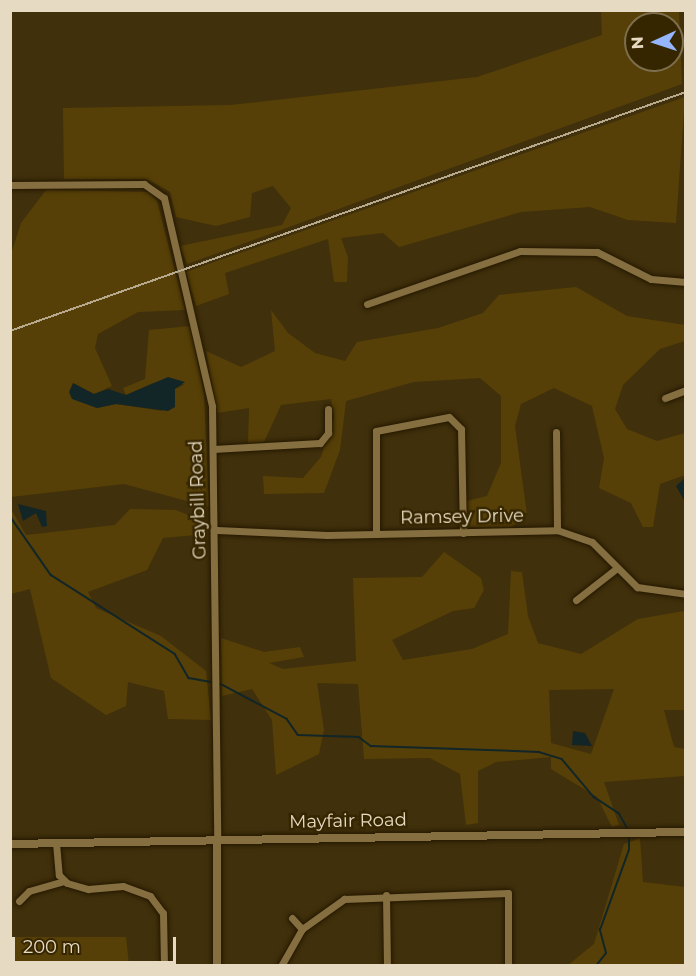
<!DOCTYPE html>
<style>
body{margin:0}
#map{position:relative;width:696px;height:976px;overflow:hidden;background:#40300b;font-family:Montserrat,sans-serif}
div>[style]{position:absolute}
.green>*{inset:0;background:#574007}
.water>*{inset:0;background:#122527}
.stream>*{height:1.5px;margin:-0.75px;padding:0 0.75px;transform-origin:0.75px;border-radius:0.75px;background:#122527}
.roads{filter:drop-shadow(0 0 2px #241801) drop-shadow(0 0 2px #241801)}
.minor>*{height:7px;margin:-3.5px;padding:0 3.5px;transform-origin:3.5px;border-radius:3.5px;background:#856e3f}
.tertiary>*{height:8px;margin:-4px;padding:0 4px;transform-origin:4px;border-radius:4px;background:#856e3f}
.rail>*{height:1.5px;margin:-0.75px;padding:0 0.75px;transform-origin:0.75px;border-radius:0.75px;background:#b7a98d}
span{translate:-50% -50%;white-space:nowrap;text-align:center;line-height:1.15;-webkit-text-stroke:5px #362600;paint-order:stroke}
.street-label{font-size:18px;color:#e7dac2}
.frame{position:absolute;inset:0;border:12px solid #e7dac2;pointer-events:none}
.north{position:absolute;left:624px;top:12px;width:60px;height:60px;box-sizing:border-box;background:#362600;border:2px solid #7d6e4e;border-radius:50%;rotate:267deg;font-size:16px;font-weight:700;line-height:24px;text-align:center;color:#e7dac2}
.north::after{content:'';display:block;margin:auto;width:21px;height:27px;background:#95b6fd;clip-path:polygon(50% 0,100% 100%,50% 72%,0 100%)}
.scale{position:absolute;left:12px;top:937px;width:164px;height:27px;box-sizing:border-box;border:3px solid #e7dac2;border-top:0;padding-left:8px;font-size:18px;line-height:21px;white-space:nowrap;color:#e7dac2;-webkit-text-stroke:4px #362600;paint-order:stroke}
</style>
<div id="map">
<div class="green">
<div style="clip-path:polygon(evenodd,601px 11px,679px 11px,682px 84px,187px 264px,180px 246px,282px 225px,291px 208px,273px 186px,252px 193px,250px 217px,216px 226px,176px 217px,170px 192px,147px 179px,64px 179px,63px 108px,231px 105px,477px 77px,602px 35px,601px 11px,636px 24px,672px 24px,672px 60px,636px 60px,636px 24px)"></div>
<div style="clip-path:polygon(685px 97px,676px 223px,628px 220px,590px 207px,521px 212px,399px 247px,383px 233px,341px 238px,348px 257px,347px 282px,334px 282px,328px 239px,225px 273px,229px 294px,196px 306px,186px 272px)"></div>
<div style="clip-path:polygon(46px 190px,149px 192px,157px 201px,185px 310px,138px 312px,98px 334px,95px 348px,112px 386px,94px 394px,73px 383px,75px 399px,97px 408px,116px 404px,162px 411px,175px 389px,184px 385px,180px 382px,153px 383px,126px 395px,123px 388px,145px 379px,149px 330px,190px 326px,204px 394px,209px 507px,124px 484px,11px 497px,10px 257px,21px 223px)"></div>
<div style="clip-path:polygon(576px 287px,627px 316px,685px 325px,685px 341px,660px 349px,623px 385px,615px 409px,627px 429px,657px 441px,685px 433px,685px 475px,660px 484px,653px 527px,643px 527px,631px 503px,599px 488px,604px 458px,592px 406px,554px 388px,521px 404px,515px 426px,527px 515px,511px 527px,468px 527px,467px 501px,487px 496px,501px 463px,501px 396px,480px 378px,414px 382px,346px 401px,340px 450px,324px 493px,264px 494px,263px 476px,303px 478px,321px 457px,334px 417px,331px 399px,281px 405px,264px 442px,248px 443px,249px 408px,217px 413px,206px 351px,241px 367px,275px 351px,271px 310px,288px 333px,315px 353px,345px 361px,357px 342px,438px 328px,483px 313px,499px 295px)"></div>
<div style="clip-path:polygon(10px 507px,26px 535px,115px 525px,130px 509px,176px 510px,210px 524px,207px 534px,163px 538px,147px 570px,88px 592px,96px 608px,161px 636px,206px 671px,211px 720px,168px 719px,164px 691px,128px 682px,126px 706px,106px 715px,51px 678px,30px 589px,11px 594px)"></div>
<div style="clip-path:polygon(evenodd,444px 552px,481px 578px,484px 590px,474px 608px,453px 611px,392px 640px,403px 660px,472px 649px,508px 634px,511px 571px,522px 572px,528px 616px,538px 643px,581px 654px,638px 619px,684px 611px,685px 710px,664px 710px,674px 747px,685px 749px,685px 776px,604px 782px,619px 825px,612px 827px,597px 797px,551px 769px,551px 757px,496px 762px,478px 771px,478px 823px,466px 825px,460px 774px,430px 758px,364px 759px,358px 684px,317px 683px,324px 730px,319px 754px,276px 775px,272px 720px,252px 689px,222px 696px,221px 638px,264px 652px,300px 647px,304px 657px,269px 663px,283px 669px,356px 661px,353px 578px,422px 577px,444px 552px,614px 689px,591px 754px,551px 743px,549px 690px,614px 689px)"></div>
<div style="clip-path:polygon(640px 838px,643px 882px,685px 887px,685px 965px,568px 965px,594px 944px,624px 844px)"></div>
<div style="clip-path:polygon(11px 937px,126px 937px,129px 965px,11px 965px)"></div>
</div>
<div class="water">
<div style="clip-path:polygon(168px 377px,185px 382px,175px 389px,175px 407px,168px 411px,116px 404px,97px 408px,72px 399px,69px 392px,73px 383px,94px 394px,108px 389px,126px 395px)"></div>
<div style="clip-path:polygon(685px 478px,686px 478px,685px 502px,676px 486px)"></div>
<div style="clip-path:polygon(18px 504px,46px 511px,47px 526px,42px 527px,36px 513px,23px 521px)"></div>
<div style="clip-path:polygon(573px 731px,585px 733px,592px 746px,572px 745px)"></div>
</div>
<div class="stream">
<div style="left:10px;top:516px;width:72px;rotate:55.2deg"></div>
<div style="left:51px;top:575px;width:147px;rotate:32.5deg"></div>
<div style="left:175px;top:654px;width:28px;rotate:60deg"></div>
<div style="left:189px;top:678px;width:22px;rotate:10deg"></div>
<div style="left:219px;top:683px;width:77px;rotate:27.9deg"></div>
<div style="left:287px;top:719px;width:19px;rotate:55deg"></div>
<div style="left:298px;top:735px;width:61px;rotate:1.9deg"></div>
<div style="left:359px;top:737px;width:15px;rotate:37deg"></div>
<div style="left:371px;top:746px;width:168px;rotate:2deg"></div>
<div style="left:539px;top:752px;width:24px;rotate:17deg"></div>
<div style="left:562px;top:759px;width:50px;rotate:49.9deg"></div>
<div style="left:594px;top:797px;width:30px;rotate:33deg"></div>
<div style="left:619px;top:813px;width:18px;rotate:61deg"></div>
<div style="left:596px;top:966px;width:16px;rotate:-52deg"></div>
<div style="left:606px;top:953px;width:24px;rotate:-105deg"></div>
<div style="left:600px;top:930px;width:85px;rotate:-70.1deg"></div>
<div style="left:629px;top:850px;width:13px;rotate:-90deg"></div>
</div>
<div class="roads">
<div class="minor">
<div style="left:10px;top:185px;width:134px;rotate:-0.4deg"></div>
<div style="left:144px;top:184px;width:24px;rotate:35deg"></div>
<div style="left:164px;top:198px;width:213px;rotate:77deg"></div>
<div style="left:212px;top:406px;width:434px;rotate:89.3deg"></div>
<div style="left:367px;top:304px;width:162px;rotate:-19.1deg"></div>
<div style="left:520px;top:251px;width:77px;rotate:0.7deg"></div>
<div style="left:597px;top:252px;width:60px;rotate:26.6deg"></div>
<div style="left:651px;top:279px;width:35px;rotate:5deg"></div>
<div style="left:665px;top:398px;width:22px;rotate:-21deg"></div>
<div style="left:556px;top:432px;width:98px;rotate:89.4deg"></div>
<div style="left:213px;top:449px;width:107px;rotate:-3.2deg"></div>
<div style="left:320px;top:443px;width:13px;rotate:-51deg"></div>
<div style="left:328px;top:433px;width:24px;rotate:-90deg"></div>
<div style="left:217px;top:530px;width:110px;rotate:2.6deg"></div>
<div style="left:327px;top:535px;width:230px;rotate:-1.2deg"></div>
<div style="left:557px;top:530px;width:37px;rotate:19deg"></div>
<div style="left:592px;top:542px;width:64px;rotate:45deg"></div>
<div style="left:637px;top:587px;width:49px;rotate:8.1deg"></div>
<div style="left:376px;top:534px;width:103px;rotate:-90deg"></div>
<div style="left:376px;top:431px;width:74px;rotate:-10.9deg"></div>
<div style="left:449px;top:417px;width:17px;rotate:45deg"></div>
<div style="left:461px;top:429px;width:104px;rotate:88.9deg"></div>
<div style="left:576px;top:600px;width:52px;rotate:-38deg"></div>
<div style="left:56px;top:843px;width:32px;rotate:85deg"></div>
<div style="left:59px;top:875px;width:11px;rotate:45deg"></div>
<div style="left:67px;top:883px;width:22px;rotate:16deg"></div>
<div style="left:88px;top:889px;width:35px;rotate:-5deg"></div>
<div style="left:123px;top:886px;width:29px;rotate:20deg"></div>
<div style="left:150px;top:896px;width:21px;rotate:53deg"></div>
<div style="left:163px;top:913px;width:53px;rotate:88.9deg"></div>
<div style="left:386px;top:895px;width:71px;rotate:89.2deg"></div>
<div style="left:19px;top:901px;width:14px;rotate:-45deg"></div>
<div style="left:29px;top:891px;width:37px;rotate:-16deg"></div>
<div style="left:292px;top:918px;width:15px;rotate:48deg"></div>
<div style="left:281px;top:966px;width:43px;rotate:-60.4deg"></div>
<div style="left:302px;top:929px;width:52px;rotate:-35.5deg"></div>
<div style="left:344px;top:899px;width:164px;rotate:-2.1deg"></div>
<div style="left:508px;top:893px;width:73px;rotate:90deg"></div>
</div>
<div class="tertiary">
<div style="left:10px;top:844px;width:676px;rotate:-1.02deg"></div>
<div style="left:217px;top:966px;width:126px;rotate:-90deg"></div>
</div>
</div>
<div class="rail">
<div style="left:10px;top:331px;width:717px;rotate:-19.47deg"></div>
</div>
<div class="street-label">
<span style="left:198px;top:500px;rotate:-92deg">Graybill Road</span>
<span style="left:462px;top:517px;rotate:-1deg">Ramsey Drive</span>
<span style="left:348px;top:821px;rotate:-1deg">Mayfair Road</span>
</div>
<div class="frame"></div>
<div class="north">N</div>
<div class="scale">200 m</div>
</div>
